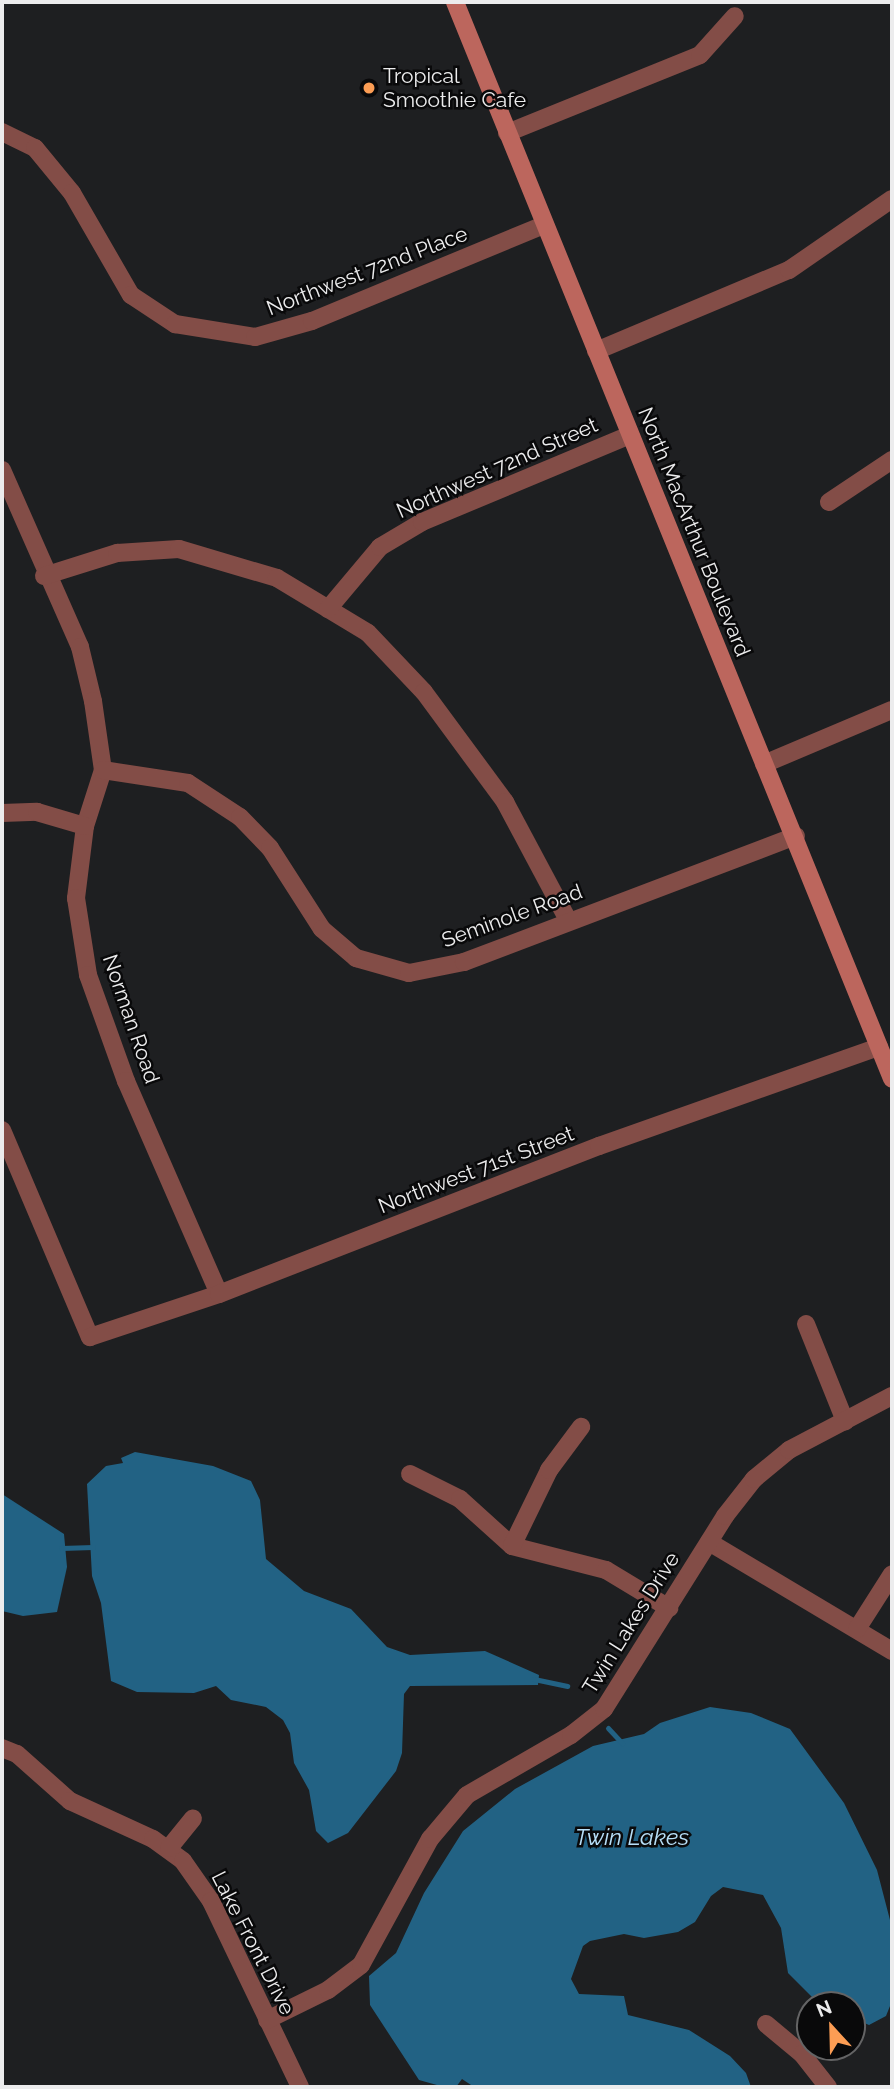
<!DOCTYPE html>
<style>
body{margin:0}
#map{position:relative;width:894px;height:2089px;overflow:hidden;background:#1e1f21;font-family:Raleway,sans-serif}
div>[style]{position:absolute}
.water>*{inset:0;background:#226284}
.stream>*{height:5px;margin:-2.5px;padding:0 2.5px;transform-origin:2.5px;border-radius:2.5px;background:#226284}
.street>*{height:18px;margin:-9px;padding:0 9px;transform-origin:9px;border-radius:9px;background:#834d47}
.secondary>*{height:18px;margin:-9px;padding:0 9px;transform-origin:9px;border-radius:9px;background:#bc665d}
.dots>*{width:19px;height:19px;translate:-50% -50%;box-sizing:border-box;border:4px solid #09090a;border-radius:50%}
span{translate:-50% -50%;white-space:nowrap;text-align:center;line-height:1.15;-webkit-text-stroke:5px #09090a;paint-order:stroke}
.poi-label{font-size:21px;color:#ececed}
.left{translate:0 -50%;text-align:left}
.street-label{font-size:21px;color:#ececed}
.water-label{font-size:23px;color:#b8e0f9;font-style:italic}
.frame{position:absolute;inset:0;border:4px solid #ececed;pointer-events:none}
.north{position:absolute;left:796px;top:1991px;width:70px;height:70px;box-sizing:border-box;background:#09090a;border:2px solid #646465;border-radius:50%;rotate:338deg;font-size:19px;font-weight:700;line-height:28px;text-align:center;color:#ececed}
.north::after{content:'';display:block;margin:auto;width:24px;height:32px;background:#fc9d54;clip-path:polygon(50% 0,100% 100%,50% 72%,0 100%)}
</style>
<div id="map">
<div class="water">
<div style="clip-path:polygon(135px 1452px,213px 1466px,251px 1481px,260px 1500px,266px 1559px,304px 1591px,351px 1609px,387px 1647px,410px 1655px,485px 1651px,539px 1675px,538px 1685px,410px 1686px,404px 1694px,402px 1753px,396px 1771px,348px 1833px,328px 1843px,316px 1831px,309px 1790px,294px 1763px,290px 1733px,283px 1720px,266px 1707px,231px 1700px,216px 1686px,194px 1693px,137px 1692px,111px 1681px,101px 1603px,92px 1576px,87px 1484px,106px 1466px,123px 1463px,121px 1458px)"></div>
<div style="clip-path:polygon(2px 1494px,64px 1534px,67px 1567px,57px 1612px,23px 1616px,2px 1611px)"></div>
<div style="clip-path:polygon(710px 1707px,751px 1713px,790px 1729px,844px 1803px,877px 1870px,890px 1920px,892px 2001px,886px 2016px,869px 2025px,852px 2018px,852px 2005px,814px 1999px,788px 1973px,781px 1928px,763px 1895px,723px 1887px,711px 1896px,695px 1922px,678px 1932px,644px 1938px,624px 1934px,590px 1941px,583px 1946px,571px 1979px,579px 1994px,624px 1996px,628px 2015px,689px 2030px,730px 2056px,746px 2073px,751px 2087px,474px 2087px,462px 2079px,456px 2087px,444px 2087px,419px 2080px,370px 2005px,369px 1976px,396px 1953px,424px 1893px,463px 1831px,515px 1789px,593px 1746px,644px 1734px,660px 1723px)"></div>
</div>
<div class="stream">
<div style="left:61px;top:1548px;width:32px;rotate:-2deg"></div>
<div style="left:534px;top:1679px;width:34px;rotate:12deg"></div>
<div style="left:608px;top:1728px;width:21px;rotate:47deg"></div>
</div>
<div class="street">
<div style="left:2px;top:132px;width:37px;rotate:26deg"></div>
<div style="left:35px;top:148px;width:58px;rotate:50.6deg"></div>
<div style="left:72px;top:193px;width:118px;rotate:60deg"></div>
<div style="left:131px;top:295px;width:53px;rotate:33.4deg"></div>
<div style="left:175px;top:324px;width:81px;rotate:9.2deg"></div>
<div style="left:255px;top:337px;width:59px;rotate:-15.7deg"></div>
<div style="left:312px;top:321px;width:251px;rotate:-22.5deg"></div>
<div style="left:507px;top:133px;width:208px;rotate:-22deg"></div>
<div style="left:700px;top:55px;width:52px;rotate:-48.1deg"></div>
<div style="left:596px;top:351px;width:209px;rotate:-22.8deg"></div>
<div style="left:789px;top:270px;width:125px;rotate:-34.6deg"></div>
<div style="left:2px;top:470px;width:193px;rotate:66.2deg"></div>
<div style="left:80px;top:647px;width:56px;rotate:76.5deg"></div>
<div style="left:93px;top:701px;width:70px;rotate:81.8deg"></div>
<div style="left:103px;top:770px;width:59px;rotate:107.8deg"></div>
<div style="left:85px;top:826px;width:73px;rotate:97.1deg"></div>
<div style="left:76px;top:898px;width:78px;rotate:81.1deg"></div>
<div style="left:88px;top:975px;width:113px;rotate:70.3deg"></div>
<div style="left:126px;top:1081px;width:232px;rotate:66.4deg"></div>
<div style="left:829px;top:502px;width:76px;rotate:-33.7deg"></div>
<div style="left:44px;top:576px;width:77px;rotate:-17.5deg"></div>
<div style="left:117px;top:553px;width:62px;rotate:-3.7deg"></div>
<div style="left:179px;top:549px;width:102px;rotate:16.5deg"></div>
<div style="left:277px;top:578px;width:106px;rotate:31.1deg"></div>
<div style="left:368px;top:633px;width:81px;rotate:46.5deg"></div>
<div style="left:424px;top:692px;width:137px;rotate:53.6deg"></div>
<div style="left:505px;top:802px;width:134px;rotate:61.9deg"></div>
<div style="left:328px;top:609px;width:81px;rotate:-50deg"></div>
<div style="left:380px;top:547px;width:49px;rotate:-30.8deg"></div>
<div style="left:422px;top:522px;width:225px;rotate:-22.7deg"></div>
<div style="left:764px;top:764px;width:139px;rotate:-22.9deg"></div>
<div style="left:103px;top:770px;width:86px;rotate:8.7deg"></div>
<div style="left:188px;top:783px;width:62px;rotate:33.2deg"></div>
<div style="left:240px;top:817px;width:43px;rotate:45.9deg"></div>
<div style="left:270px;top:848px;width:96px;rotate:57.3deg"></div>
<div style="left:322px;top:929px;width:45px;rotate:40.5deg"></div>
<div style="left:356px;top:958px;width:55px;rotate:15.8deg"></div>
<div style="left:409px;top:973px;width:56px;rotate:-11.3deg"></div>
<div style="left:464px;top:962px;width:355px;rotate:-20.8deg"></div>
<div style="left:2px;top:813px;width:35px;rotate:-2deg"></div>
<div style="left:37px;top:812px;width:50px;rotate:16.3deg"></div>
<div style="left:2px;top:1130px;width:225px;rotate:67deg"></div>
<div style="left:90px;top:1337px;width:136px;rotate:-18.4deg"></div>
<div style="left:219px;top:1294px;width:408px;rotate:-21.3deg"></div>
<div style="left:599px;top:1146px;width:297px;rotate:-19.5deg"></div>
<div style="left:806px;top:1324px;width:105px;rotate:68.1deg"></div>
<div style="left:410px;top:1474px;width:56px;rotate:26.6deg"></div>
<div style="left:460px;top:1499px;width:70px;rotate:42.1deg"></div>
<div style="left:512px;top:1546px;width:97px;rotate:14.3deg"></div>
<div style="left:606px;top:1570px;width:74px;rotate:31.1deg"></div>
<div style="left:709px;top:1542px;width:213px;rotate:30.8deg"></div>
<div style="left:512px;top:1546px;width:85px;rotate:-64deg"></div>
<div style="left:549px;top:1470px;width:54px;rotate:-53.3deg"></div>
<div style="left:857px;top:1629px;width:65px;rotate:-57.5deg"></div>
<div style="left:2px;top:1748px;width:16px;rotate:22deg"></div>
<div style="left:17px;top:1754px;width:71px;rotate:41.6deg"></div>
<div style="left:70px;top:1801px;width:91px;rotate:24.6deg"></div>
<div style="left:153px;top:1839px;width:37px;rotate:36deg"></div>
<div style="left:183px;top:1861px;width:49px;rotate:55deg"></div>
<div style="left:211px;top:1901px;width:206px;rotate:64.4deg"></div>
<div style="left:169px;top:1848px;width:38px;rotate:-51deg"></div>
<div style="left:267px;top:2020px;width:68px;rotate:-26.2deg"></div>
<div style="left:328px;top:1990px;width:41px;rotate:-37.1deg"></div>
<div style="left:361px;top:1965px;width:144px;rotate:-61.3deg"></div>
<div style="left:430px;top:1839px;width:57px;rotate:-49.9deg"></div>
<div style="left:467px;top:1795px;width:120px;rotate:-30deg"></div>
<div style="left:571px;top:1735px;width:42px;rotate:-38.2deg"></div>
<div style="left:604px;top:1709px;width:228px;rotate:-57.9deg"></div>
<div style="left:725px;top:1516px;width:47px;rotate:-51.9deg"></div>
<div style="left:754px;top:1479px;width:45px;rotate:-39.6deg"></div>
<div style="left:789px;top:1450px;width:116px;rotate:-27.7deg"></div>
<div style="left:766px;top:2024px;width:47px;rotate:39.8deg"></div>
<div style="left:802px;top:2054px;width:42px;rotate:51.8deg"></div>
</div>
<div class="secondary">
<div style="left:455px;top:2px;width:1162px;rotate:67.91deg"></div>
</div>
<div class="dots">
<div style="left:369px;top:88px;background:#fc9d54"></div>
</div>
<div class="poi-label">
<span class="left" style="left:383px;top:88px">Tropical<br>Smoothie Cafe</span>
</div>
<div class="street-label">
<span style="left:367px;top:271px;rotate:-21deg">Northwest 72nd Place</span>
<span style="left:497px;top:468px;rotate:-24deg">Northwest 72nd Street</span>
<span style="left:694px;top:532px;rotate:68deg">North MacArthur Boulevard</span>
<span style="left:512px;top:916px;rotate:-20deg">Seminole Road</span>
<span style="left:131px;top:1019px;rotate:71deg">Norman Road</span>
<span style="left:476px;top:1170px;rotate:-21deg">Northwest 71st Street</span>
<span style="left:631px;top:1623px;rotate:-58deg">Twin Lakes Drive</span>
<span style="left:253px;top:1943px;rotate:63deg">Lake Front Drive</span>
</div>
<div class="water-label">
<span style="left:632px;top:1837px">Twin Lakes</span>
</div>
<div class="frame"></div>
<div class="north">N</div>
</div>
